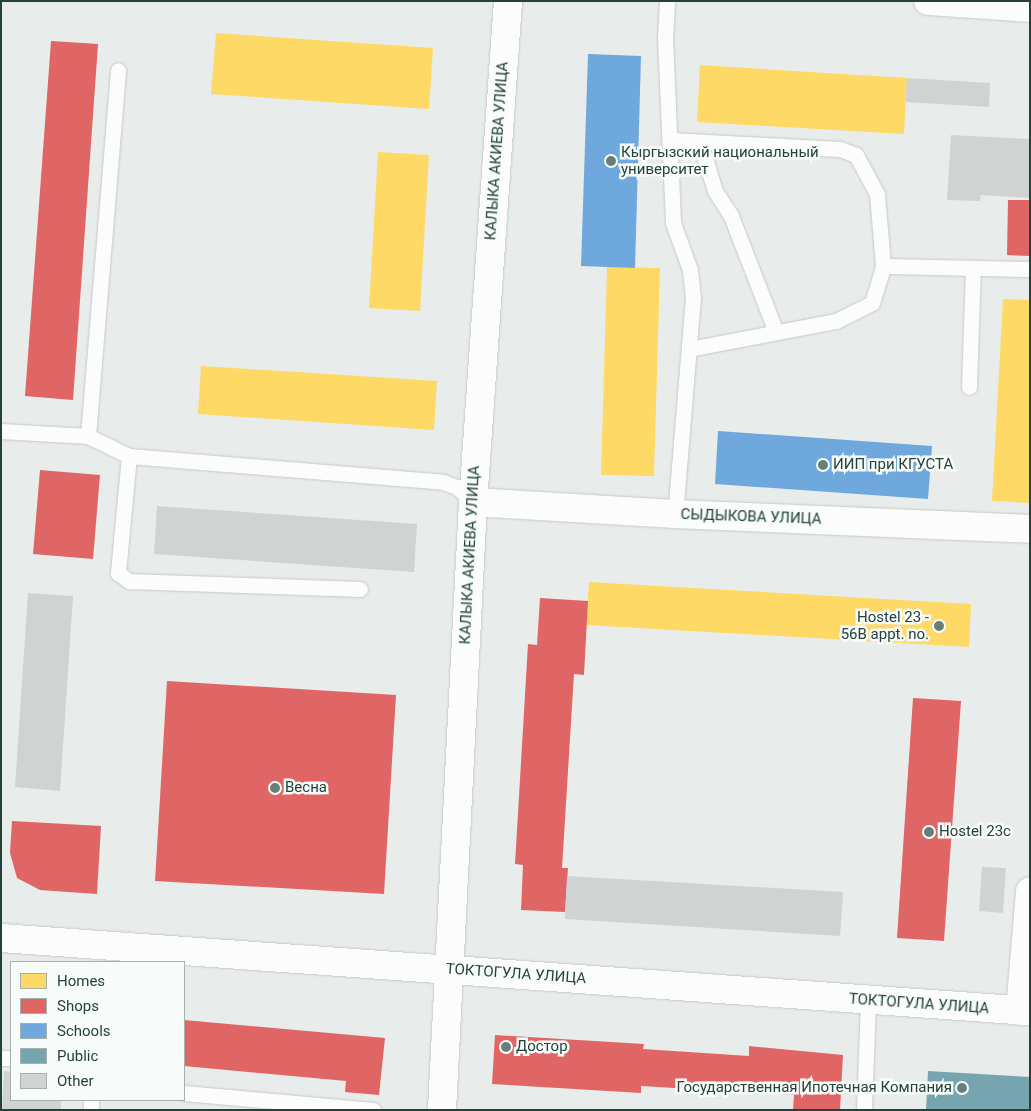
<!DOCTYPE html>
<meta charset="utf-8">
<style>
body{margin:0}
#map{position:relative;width:1031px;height:1111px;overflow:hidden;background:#e8edeb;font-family:Roboto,sans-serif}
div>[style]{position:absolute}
.homes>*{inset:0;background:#ffd966}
.shops>*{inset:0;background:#e06666}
.schools>*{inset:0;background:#6fa8dc}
.public>*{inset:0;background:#76a5af}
.building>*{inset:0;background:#cfd4d2}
.roads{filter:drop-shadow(0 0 1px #c5cac8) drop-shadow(0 0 1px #c5cac8)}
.lane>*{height:15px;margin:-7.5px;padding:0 7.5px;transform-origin:7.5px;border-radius:7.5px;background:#fcfcfc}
.street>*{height:28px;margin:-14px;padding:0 14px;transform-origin:14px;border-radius:14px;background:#fcfcfc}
.secondary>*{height:28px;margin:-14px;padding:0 14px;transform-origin:14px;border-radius:14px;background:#fcfcfc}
.dots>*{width:14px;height:14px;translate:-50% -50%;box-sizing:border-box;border:2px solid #f7fbf9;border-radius:50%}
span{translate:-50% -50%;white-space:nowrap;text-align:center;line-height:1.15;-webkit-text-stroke:5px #f7fbf9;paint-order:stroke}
.street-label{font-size:15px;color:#24423a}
.poi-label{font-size:15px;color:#24423a}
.left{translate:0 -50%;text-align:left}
.right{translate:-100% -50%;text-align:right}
.frame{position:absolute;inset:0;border:2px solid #24423a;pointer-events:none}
.legend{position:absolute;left:10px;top:961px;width:175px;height:140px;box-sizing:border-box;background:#f7fbf9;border:1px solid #a3b1ad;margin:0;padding:6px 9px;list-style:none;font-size:15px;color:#24423a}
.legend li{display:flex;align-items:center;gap:10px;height:25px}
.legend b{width:25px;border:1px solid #a3b1ad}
</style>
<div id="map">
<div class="homes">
<div style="clip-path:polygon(216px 33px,433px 48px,429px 109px,211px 94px)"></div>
<div style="clip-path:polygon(700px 65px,907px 78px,904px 134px,697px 122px)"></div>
<div style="clip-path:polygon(378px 152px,429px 155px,420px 311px,369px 308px)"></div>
<div style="clip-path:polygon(607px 267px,660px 268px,654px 476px,601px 475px)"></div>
<div style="clip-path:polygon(1003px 299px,1030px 300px,1030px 503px,992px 501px)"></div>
<div style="clip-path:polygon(201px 366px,437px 381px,434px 430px,198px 414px)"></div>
<div style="clip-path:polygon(589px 582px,971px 604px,969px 647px,586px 625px)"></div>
</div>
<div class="shops">
<div style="clip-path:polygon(51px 41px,98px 44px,73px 400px,25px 396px)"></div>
<div style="clip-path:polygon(1008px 200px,1030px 200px,1030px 256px,1007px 255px)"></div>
<div style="clip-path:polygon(40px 470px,100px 475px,93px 559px,33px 554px)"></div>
<div style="clip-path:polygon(540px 598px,588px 601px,584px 675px,574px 674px,562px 868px,568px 868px,565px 912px,521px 910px,523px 865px,515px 864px,528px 644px,537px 645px)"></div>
<div style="clip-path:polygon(167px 681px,396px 695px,384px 894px,155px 881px)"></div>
<div style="clip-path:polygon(913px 698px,961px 701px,944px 941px,897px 938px)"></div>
<div style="clip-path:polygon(12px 821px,101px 826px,97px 894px,40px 890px,17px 878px,10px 853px)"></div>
<div style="clip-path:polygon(184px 1020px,385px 1038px,379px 1095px,345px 1092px,346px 1081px,184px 1066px)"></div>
<div style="clip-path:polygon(495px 1035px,644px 1044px,643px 1049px,749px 1056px,749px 1046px,843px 1055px,840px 1110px,793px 1110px,794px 1095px,641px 1086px,641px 1093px,492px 1084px)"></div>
</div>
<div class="schools">
<div style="clip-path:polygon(588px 54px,641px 56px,635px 268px,581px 266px)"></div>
<div style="clip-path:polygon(718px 431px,932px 446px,928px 499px,715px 484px)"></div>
</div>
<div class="public">
<div style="clip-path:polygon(928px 1071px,1030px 1077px,1030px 1110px,926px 1110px)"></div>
</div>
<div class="building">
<div style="clip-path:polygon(907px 78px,990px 83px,989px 107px,906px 102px)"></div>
<div style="clip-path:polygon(951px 135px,1030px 139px,1030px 198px,981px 195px,980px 201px,947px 200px)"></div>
<div style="clip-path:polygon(157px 506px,417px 524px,414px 572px,154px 554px)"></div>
<div style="clip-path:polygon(28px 593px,73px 596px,60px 791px,15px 787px)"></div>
<div style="clip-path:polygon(982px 867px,1006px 868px,1003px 913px,979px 911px)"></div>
<div style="clip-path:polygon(567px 876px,843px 892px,840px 936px,565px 919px)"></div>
<div style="clip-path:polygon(4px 1071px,11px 1072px,11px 1100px,61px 1100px,61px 1110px,2px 1110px)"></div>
</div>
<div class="roads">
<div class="lane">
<div style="left:667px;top:1px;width:37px;rotate:93deg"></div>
<div style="left:665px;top:38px;width:185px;rotate:87.5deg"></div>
<div style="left:673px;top:223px;width:50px;rotate:70.1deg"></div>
<div style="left:690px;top:270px;width:27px;rotate:84deg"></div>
<div style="left:693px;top:297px;width:218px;rotate:94.7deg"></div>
<div style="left:670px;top:140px;width:170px;rotate:3deg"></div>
<div style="left:840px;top:149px;width:17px;rotate:21deg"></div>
<div style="left:856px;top:155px;width:44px;rotate:61.7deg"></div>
<div style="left:877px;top:194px;width:72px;rotate:85.2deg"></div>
<div style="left:700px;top:142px;width:51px;rotate:73deg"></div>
<div style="left:715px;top:191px;width:30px;rotate:57deg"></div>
<div style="left:731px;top:216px;width:124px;rotate:68.8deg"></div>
<div style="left:689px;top:349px;width:150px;rotate:-10.8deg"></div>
<div style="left:836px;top:321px;width:40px;rotate:-26.6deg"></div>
<div style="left:872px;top:303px;width:39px;rotate:-73deg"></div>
<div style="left:883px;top:266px;width:147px;rotate:1.2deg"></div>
<div style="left:969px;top:387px;width:119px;rotate:-88.1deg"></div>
<div style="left:1px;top:431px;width:87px;rotate:3.3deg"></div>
<div style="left:88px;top:436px;width:46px;rotate:26deg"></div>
<div style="left:129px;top:456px;width:315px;rotate:4.7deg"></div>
<div style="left:443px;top:482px;width:15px;rotate:20deg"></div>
<div style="left:457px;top:487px;width:22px;rotate:43deg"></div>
<div style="left:88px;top:436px;width:367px;rotate:-85.3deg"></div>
<div style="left:129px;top:456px;width:118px;rotate:95.4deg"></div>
<div style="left:118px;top:573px;width:14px;rotate:36deg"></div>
<div style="left:129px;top:581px;width:231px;rotate:2deg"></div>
<div style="left:1px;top:1058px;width:10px"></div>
<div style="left:184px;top:1093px;width:190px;rotate:5.1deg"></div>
<div style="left:91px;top:1110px;width:10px;rotate:-90deg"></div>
<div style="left:864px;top:1110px;width:110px;rotate:-87.9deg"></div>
</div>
<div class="street">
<div style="left:473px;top:502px;width:202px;rotate:3.4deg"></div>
<div style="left:675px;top:514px;width:355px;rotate:2.4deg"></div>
<div style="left:1020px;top:1011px;width:120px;rotate:-85.2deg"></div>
</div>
<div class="secondary">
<div style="left:928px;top:1px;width:102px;rotate:3.9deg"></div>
<div style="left:1px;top:938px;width:1032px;rotate:4.06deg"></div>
<div style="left:442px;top:1110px;width:609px;rotate:-87.08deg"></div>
<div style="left:473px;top:502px;width:502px;rotate:-86deg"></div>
</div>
</div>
<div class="dots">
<div style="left:611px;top:161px;background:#697e78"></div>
<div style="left:823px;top:465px;background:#697e78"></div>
<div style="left:939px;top:626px;background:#697e78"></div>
<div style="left:275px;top:788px;background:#697e78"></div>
<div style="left:929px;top:832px;background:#697e78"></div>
<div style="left:506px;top:1047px;background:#697e78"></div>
<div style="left:962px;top:1088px;background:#697e78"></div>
</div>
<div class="street-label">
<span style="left:497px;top:151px;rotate:-86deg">КАЛЫКА АКИЕВА УЛИЦА</span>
<span style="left:751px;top:517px;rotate:2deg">СЫДЫКОВА УЛИЦА</span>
<span style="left:470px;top:555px;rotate:-87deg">КАЛЫКА АКИЕВА УЛИЦА</span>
<span style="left:516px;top:974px;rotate:4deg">ТОКТОГУЛА УЛИЦА</span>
<span style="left:919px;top:1004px;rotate:4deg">ТОКТОГУЛА УЛИЦА</span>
</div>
<div class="poi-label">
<span class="left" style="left:621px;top:161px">Кыргызский национальный<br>университет</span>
<span class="left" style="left:833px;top:465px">ИИП при КГУСТА</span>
<span class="right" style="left:929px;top:626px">Hostel 23 -<br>56B appt. no.</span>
<span class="left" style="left:285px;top:788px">Весна</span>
<span class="left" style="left:939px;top:832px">Hostel 23c</span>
<span class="left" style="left:516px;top:1047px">Достор</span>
<span class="right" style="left:952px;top:1088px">Государственная Ипотечная Компания</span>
</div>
<div class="frame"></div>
<ul class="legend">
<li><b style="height:14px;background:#ffd966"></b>Homes</li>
<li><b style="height:14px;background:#e06666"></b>Shops</li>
<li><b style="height:14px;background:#6fa8dc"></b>Schools</li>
<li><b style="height:14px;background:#76a5af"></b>Public</li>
<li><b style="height:14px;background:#cfd4d2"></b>Other</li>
</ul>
</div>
